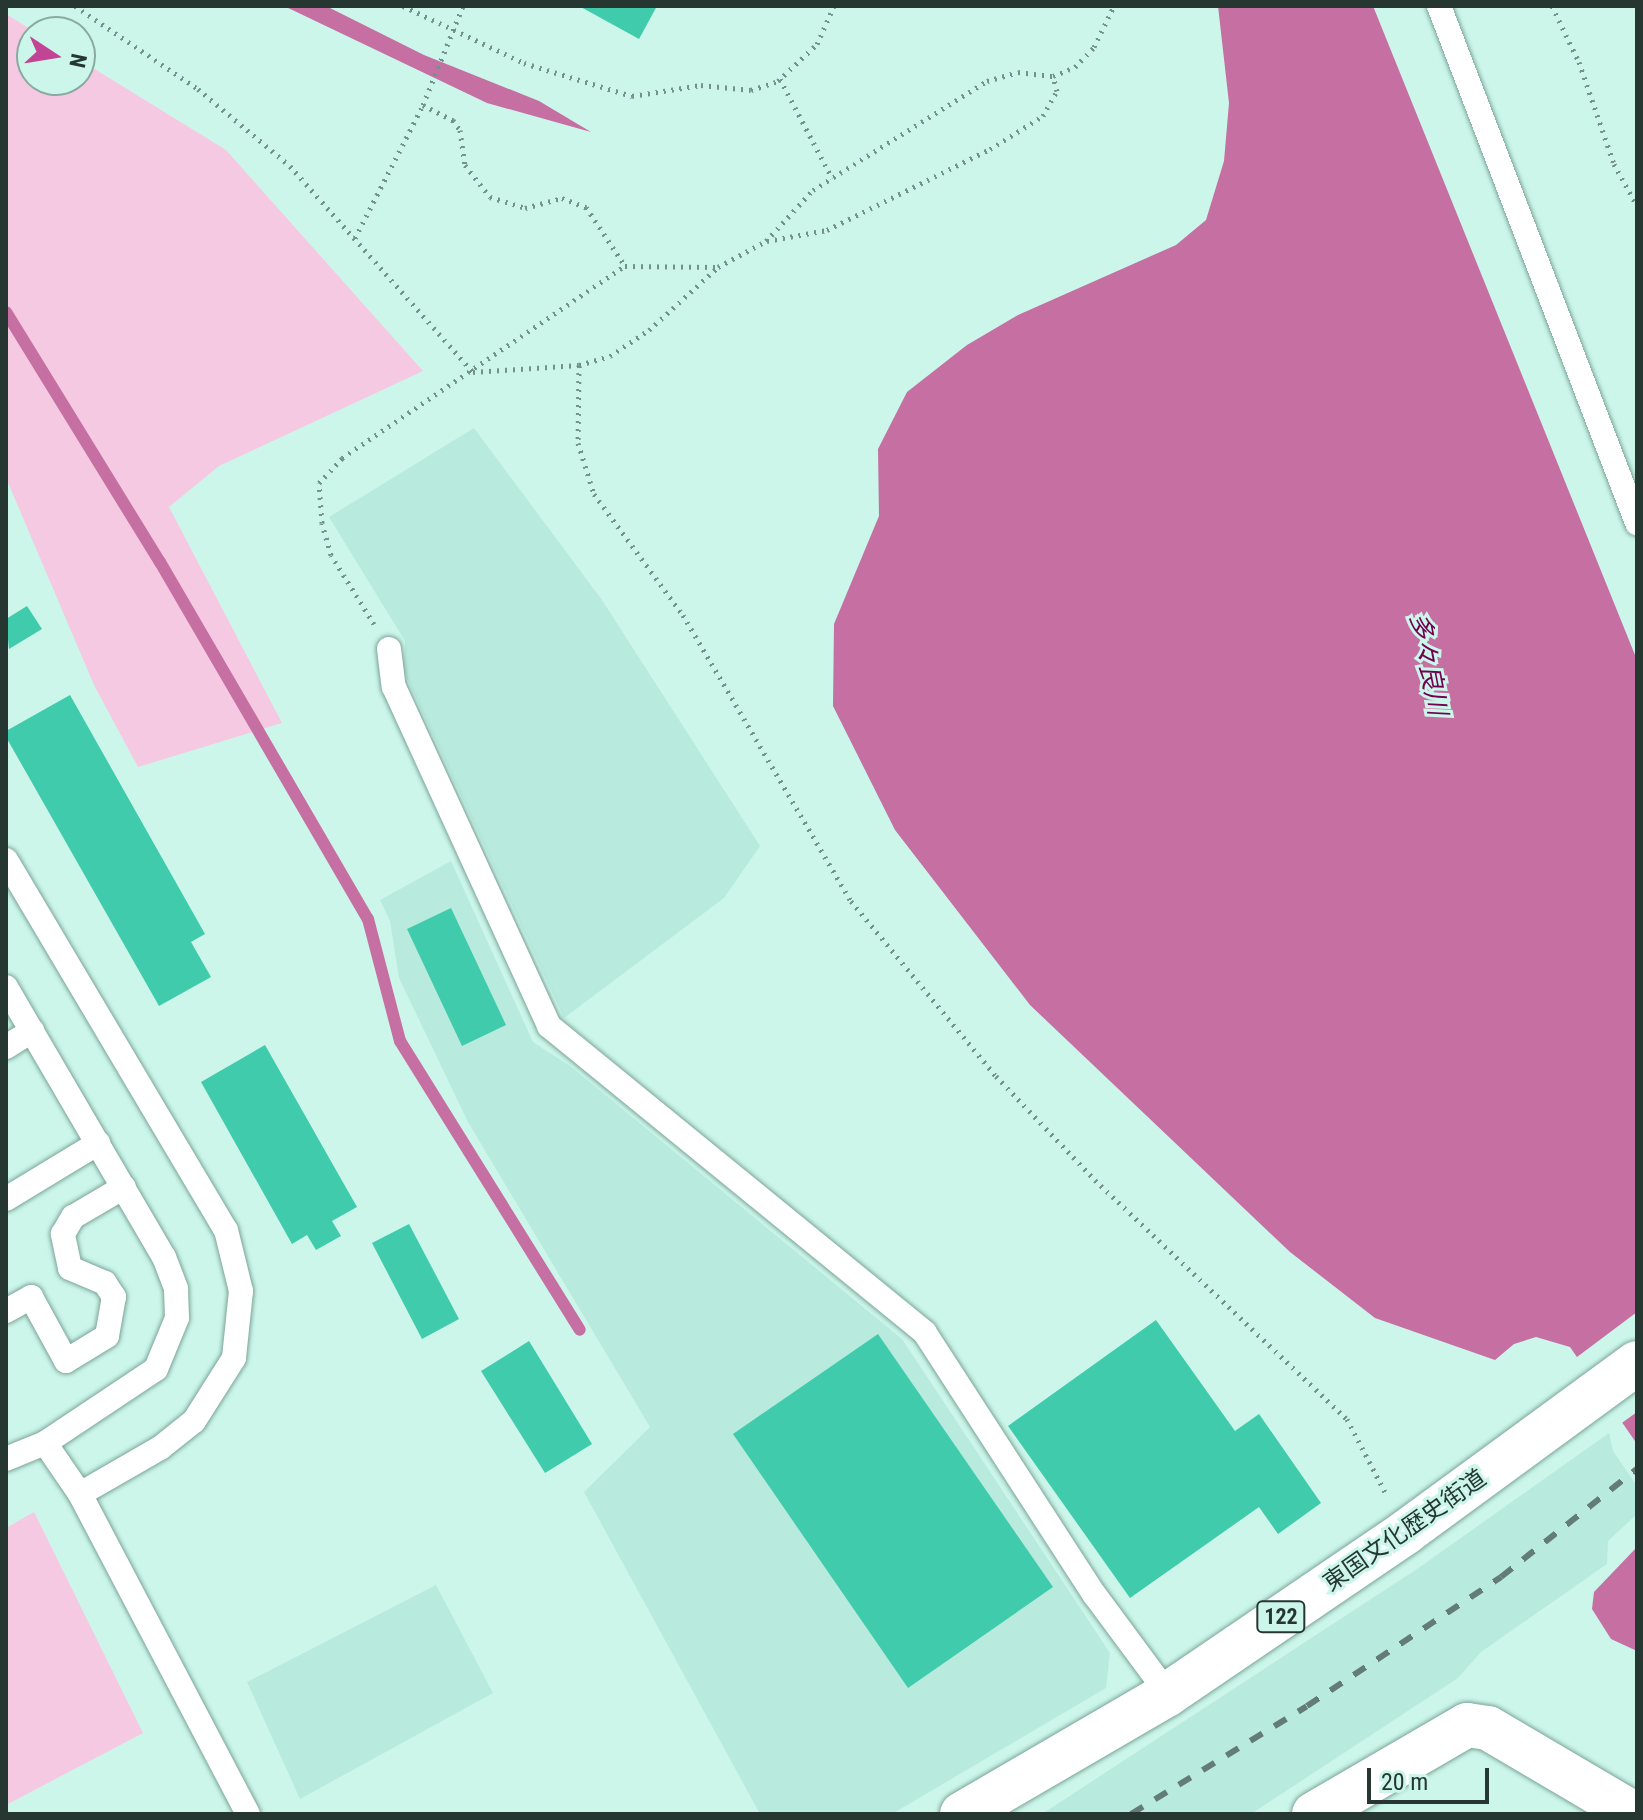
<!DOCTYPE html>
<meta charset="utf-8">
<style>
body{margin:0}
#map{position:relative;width:1643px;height:1820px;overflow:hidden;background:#ccf6ea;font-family:"Roboto Condensed","Noto Sans JP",sans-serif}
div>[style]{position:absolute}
.built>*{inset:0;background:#b8ebdd}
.green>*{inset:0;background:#f6c9e2}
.water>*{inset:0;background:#c56fa2}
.pier>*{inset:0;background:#ccf6ea}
.stream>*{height:12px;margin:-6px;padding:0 6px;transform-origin:6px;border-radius:6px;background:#c56fa2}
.building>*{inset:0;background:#40cbad}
.path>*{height:5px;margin-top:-2.5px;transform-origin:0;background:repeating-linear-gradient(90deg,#75928a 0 2px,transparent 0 8px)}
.roads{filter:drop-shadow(0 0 2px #7ba498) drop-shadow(0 0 2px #7ba498)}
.service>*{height:24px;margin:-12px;padding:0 12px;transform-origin:12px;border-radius:12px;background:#fff}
.minor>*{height:44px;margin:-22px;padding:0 22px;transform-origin:22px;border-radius:22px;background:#fff}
.trunk>*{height:44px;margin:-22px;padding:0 22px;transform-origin:22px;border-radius:22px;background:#fff}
.rail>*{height:6px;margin-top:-3px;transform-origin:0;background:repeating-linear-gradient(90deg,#637d76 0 14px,transparent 0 28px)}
span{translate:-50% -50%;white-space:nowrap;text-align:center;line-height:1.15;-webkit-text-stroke:6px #ccf6ea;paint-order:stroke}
.shield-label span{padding:2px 6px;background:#ccf6ea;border:2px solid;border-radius:6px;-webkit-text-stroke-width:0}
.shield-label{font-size:22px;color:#263732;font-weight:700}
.street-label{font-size:24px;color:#263732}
.water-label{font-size:26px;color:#710151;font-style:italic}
.frame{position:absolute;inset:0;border:8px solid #263732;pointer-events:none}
.north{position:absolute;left:16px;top:16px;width:80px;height:80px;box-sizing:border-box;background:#ccf6ea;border:2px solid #8aaaa0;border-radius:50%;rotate:102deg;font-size:22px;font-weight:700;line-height:32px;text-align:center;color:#263732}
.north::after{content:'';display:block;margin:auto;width:28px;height:36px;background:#c24595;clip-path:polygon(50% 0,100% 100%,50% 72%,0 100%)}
.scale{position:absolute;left:1367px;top:1768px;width:122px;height:36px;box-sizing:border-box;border:4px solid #263732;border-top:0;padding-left:10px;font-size:24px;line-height:28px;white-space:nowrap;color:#263732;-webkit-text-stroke:6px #ccf6ea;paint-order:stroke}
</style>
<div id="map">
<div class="built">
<div style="clip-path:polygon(474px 428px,602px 600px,760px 846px,724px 898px,564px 1018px,404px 672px,405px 641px,329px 517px)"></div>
<div style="clip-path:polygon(451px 861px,533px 1042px,570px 1066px,902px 1339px,1110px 1653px,1106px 1688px,892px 1814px,760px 1814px,584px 1492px,650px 1427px,468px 1122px,399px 978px,390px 921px,380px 900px)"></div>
<div style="clip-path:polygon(1609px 1433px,1613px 1451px,1637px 1486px,1637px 1514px,1608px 1541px,1607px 1564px,1481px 1652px,1458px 1678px,1251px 1814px,1042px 1814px,1417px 1569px)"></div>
<div style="clip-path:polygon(436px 1585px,493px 1693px,300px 1799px,247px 1682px)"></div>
</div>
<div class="green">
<div style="clip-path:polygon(6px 14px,35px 32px,32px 80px,80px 80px,80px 60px,226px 150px,423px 371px,219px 466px,169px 507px,282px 723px,138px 767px,94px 685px,6px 478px)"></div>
<div style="clip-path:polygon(34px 1512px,143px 1733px,6px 1805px,6px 1528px)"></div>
</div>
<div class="water">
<div style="clip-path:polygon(284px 6px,326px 6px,424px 55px,539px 101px,591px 132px,487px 103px)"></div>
<div style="clip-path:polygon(1218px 6px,1373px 6px,1637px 660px,1637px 1444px,1570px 1347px,1536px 1337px,1514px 1344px,1495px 1360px,1375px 1318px,1290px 1252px,1030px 1005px,895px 830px,833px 706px,834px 624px,879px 516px,878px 449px,907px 392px,967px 345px,1018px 315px,1176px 245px,1206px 220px,1224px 161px,1229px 103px)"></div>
<div style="clip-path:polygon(1637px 1547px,1637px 1651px,1611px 1639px,1592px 1609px,1594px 1592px)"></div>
</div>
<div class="pier">
<div style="clip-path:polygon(1637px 1312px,1637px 1412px,1619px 1425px,1573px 1360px)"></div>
</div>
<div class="stream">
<div style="left:6px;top:312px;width:294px;rotate:58.4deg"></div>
<div style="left:160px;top:562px;width:413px;rotate:59.8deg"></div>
<div style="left:368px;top:919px;width:126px;rotate:75.3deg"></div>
<div style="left:400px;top:1041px;width:340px;rotate:58.1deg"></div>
</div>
<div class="building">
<div style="clip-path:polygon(579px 6px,657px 6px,639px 39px)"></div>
<div style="clip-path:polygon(27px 606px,42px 629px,9px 649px,6px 619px)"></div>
<div style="clip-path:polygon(70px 695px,205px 934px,191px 942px,211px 977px,159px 1006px,6px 737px,6px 731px)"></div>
<div style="clip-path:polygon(451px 908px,506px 1025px,462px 1046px,407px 929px)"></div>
<div style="clip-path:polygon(265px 1045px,357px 1207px,332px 1221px,341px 1236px,316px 1250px,307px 1235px,292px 1244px,201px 1082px)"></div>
<div style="clip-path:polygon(409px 1224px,459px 1319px,422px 1339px,372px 1243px)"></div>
<div style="clip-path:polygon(1156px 1320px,1235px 1431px,1259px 1414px,1321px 1503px,1278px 1534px,1259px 1507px,1130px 1598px,1008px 1426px)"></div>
<div style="clip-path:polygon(878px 1334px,1053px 1587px,908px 1688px,733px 1434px)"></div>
<div style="clip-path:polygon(529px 1341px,592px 1444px,545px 1473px,481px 1371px)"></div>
</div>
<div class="path">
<div style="left:75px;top:6px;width:148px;rotate:34deg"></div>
<div style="left:198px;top:89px;width:120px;rotate:39.9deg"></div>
<div style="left:290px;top:166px;width:276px;rotate:48.4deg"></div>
<div style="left:403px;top:6px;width:134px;rotate:25.2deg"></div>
<div style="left:524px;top:63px;width:113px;rotate:17deg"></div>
<div style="left:632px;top:96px;width:70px;rotate:-9.1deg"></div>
<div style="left:701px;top:85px;width:50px;rotate:5.7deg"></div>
<div style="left:751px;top:90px;width:28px;rotate:-18deg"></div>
<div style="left:778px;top:81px;width:54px;rotate:-43.5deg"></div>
<div style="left:817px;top:44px;width:42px;rotate:-65.9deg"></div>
<div style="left:1552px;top:6px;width:62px;rotate:64.3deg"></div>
<div style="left:1579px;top:62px;width:108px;rotate:71.1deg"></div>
<div style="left:1614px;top:164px;width:48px;rotate:61.3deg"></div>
<div style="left:780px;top:79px;width:112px;rotate:62.3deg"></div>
<div style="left:423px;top:105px;width:34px;rotate:27deg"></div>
<div style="left:453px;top:120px;width:12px;rotate:55deg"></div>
<div style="left:460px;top:130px;width:35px;rotate:82deg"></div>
<div style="left:465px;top:165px;width:41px;rotate:52deg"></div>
<div style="left:490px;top:197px;width:37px;rotate:17deg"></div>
<div style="left:525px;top:208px;width:38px;rotate:-15deg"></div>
<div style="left:562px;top:198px;width:26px;rotate:21deg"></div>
<div style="left:586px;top:207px;width:71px;rotate:56.5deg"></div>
<div style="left:355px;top:238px;width:149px;rotate:-62.9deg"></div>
<div style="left:423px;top:105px;width:107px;rotate:-68deg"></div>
<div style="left:767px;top:241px;width:61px;rotate:-10.4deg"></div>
<div style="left:827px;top:230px;width:182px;rotate:-26.4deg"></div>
<div style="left:990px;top:149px;width:62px;rotate:-31.9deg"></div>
<div style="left:1043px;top:116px;width:29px;rotate:-61deg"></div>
<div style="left:1057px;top:91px;width:16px;rotate:-105deg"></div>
<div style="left:579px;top:365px;width:78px;rotate:90.7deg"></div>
<div style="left:578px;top:443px;width:53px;rotate:72.6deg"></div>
<div style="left:594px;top:494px;width:150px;rotate:53.7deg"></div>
<div style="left:683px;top:615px;width:332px;rotate:59.6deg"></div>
<div style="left:851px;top:901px;width:227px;rotate:50.4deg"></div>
<div style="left:996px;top:1076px;width:144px;rotate:46.4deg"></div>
<div style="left:1095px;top:1180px;width:347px;rotate:43.5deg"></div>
<div style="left:1347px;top:1419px;width:87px;rotate:62.5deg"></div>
<div style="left:473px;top:372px;width:106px;rotate:-3.8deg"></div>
<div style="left:579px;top:365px;width:32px;rotate:-16deg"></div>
<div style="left:610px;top:356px;width:47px;rotate:-33.7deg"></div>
<div style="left:649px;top:330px;width:93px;rotate:-42.4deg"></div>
<div style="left:718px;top:267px;width:55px;rotate:-28.4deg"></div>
<div style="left:766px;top:241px;width:69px;rotate:-47.3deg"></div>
<div style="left:813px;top:190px;width:205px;rotate:-32.1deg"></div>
<div style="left:987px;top:81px;width:32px;rotate:-16deg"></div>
<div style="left:1018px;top:72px;width:35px;rotate:7deg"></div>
<div style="left:1053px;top:76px;width:24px;rotate:-22deg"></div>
<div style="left:1075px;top:67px;width:28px;rotate:-46deg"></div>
<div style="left:1094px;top:47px;width:46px;rotate:-64deg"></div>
<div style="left:374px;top:624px;width:81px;rotate:-121.9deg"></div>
<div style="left:331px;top:555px;width:33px;rotate:-106deg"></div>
<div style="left:322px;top:523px;width:40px;rotate:-94.3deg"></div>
<div style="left:319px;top:483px;width:34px;rotate:-47deg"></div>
<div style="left:342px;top:458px;width:342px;rotate:-34.2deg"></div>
<div style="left:625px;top:266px;width:92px;rotate:0.6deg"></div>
</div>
<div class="roads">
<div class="service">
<div style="left:1439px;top:6px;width:554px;rotate:69.04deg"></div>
<div style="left:389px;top:649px;width:38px;rotate:83deg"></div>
<div style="left:394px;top:687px;width:373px;rotate:65.4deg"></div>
<div style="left:549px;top:1026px;width:485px;rotate:39.2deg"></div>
<div style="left:925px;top:1333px;width:311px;rotate:57.1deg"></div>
<div style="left:1094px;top:1594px;width:124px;rotate:53.5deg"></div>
<div style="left:6px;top:860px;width:430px;rotate:59.3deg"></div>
<div style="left:226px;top:1230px;width:63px;rotate:76.2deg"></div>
<div style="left:241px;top:1291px;width:67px;rotate:96deg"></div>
<div style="left:234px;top:1358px;width:75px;rotate:122.4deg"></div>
<div style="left:194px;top:1421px;width:43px;rotate:141.5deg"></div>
<div style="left:160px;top:1448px;width:92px;rotate:150.1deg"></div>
<div style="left:6px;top:987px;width:313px;rotate:59.7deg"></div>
<div style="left:164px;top:1257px;width:34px;rotate:69deg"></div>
<div style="left:176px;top:1289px;width:29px;rotate:88deg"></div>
<div style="left:177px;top:1318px;width:55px;rotate:112.4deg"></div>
<div style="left:156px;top:1369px;width:133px;rotate:146.3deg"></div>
<div style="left:45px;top:1443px;width:42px;rotate:157.7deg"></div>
<div style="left:6px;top:1047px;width:31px;rotate:-32deg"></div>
<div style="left:6px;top:1199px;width:108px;rotate:-31.3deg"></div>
<div style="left:6px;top:1311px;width:29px;rotate:-29deg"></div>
<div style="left:31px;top:1297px;width:73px;rotate:61.3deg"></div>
<div style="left:66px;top:1361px;width:48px;rotate:-31.4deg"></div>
<div style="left:107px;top:1336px;width:40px;rotate:-80deg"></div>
<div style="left:114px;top:1297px;width:17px;rotate:-123deg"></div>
<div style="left:105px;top:1283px;width:38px;rotate:-157deg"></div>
<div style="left:70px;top:1268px;width:35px;rotate:-102deg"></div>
<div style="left:63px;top:1234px;width:20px;rotate:-60deg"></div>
<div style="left:73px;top:1217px;width:59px;rotate:-30.5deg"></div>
<div style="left:45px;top:1443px;width:62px;rotate:55.5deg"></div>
<div style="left:80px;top:1494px;width:361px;rotate:62.3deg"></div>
</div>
<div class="minor">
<div style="left:1314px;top:1814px;width:177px;rotate:-30.2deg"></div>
<div style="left:1467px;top:1725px;width:21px;rotate:8deg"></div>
<div style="left:1488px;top:1728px;width:169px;rotate:30.5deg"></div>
</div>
<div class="trunk">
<div style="left:962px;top:1814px;width:238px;rotate:-30.2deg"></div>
<div style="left:1168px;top:1694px;width:288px;rotate:-34.2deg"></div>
<div style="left:1406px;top:1532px;width:286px;rotate:-36.2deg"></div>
</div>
</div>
<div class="rail">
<div style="left:1131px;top:1814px;width:206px;rotate:-31.5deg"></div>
<div style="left:1307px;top:1706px;width:233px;rotate:-33.6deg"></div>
<div style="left:1501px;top:1577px;width:174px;rotate:-38.5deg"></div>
</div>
<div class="shield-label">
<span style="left:1281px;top:1617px">122</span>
</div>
<div class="street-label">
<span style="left:1405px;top:1531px;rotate:-35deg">東国文化歴史街道</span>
</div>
<div class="water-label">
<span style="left:1428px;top:664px;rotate:79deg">多々良川</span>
</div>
<div class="frame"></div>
<div class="north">N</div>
<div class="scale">20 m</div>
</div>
